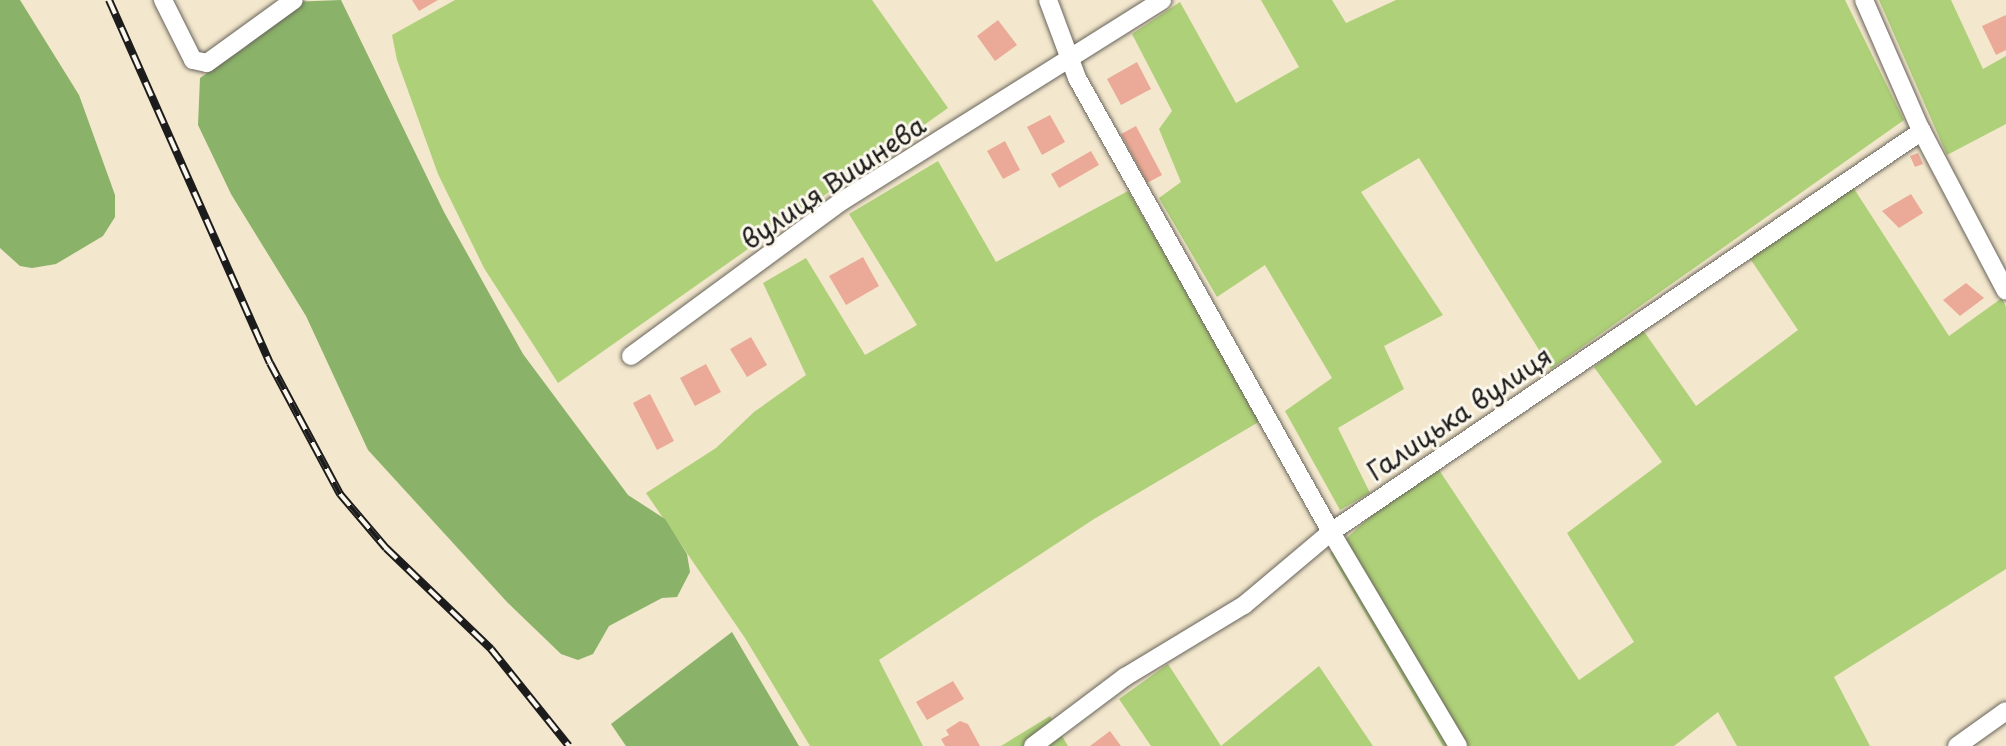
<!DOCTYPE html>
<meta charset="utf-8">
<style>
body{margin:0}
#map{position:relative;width:2006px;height:746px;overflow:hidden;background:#f3e7cd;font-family:"Playpen Sans",sans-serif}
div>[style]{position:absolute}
.green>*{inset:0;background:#aed078}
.forest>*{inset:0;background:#8ab268}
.building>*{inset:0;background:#ebaa98}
.roads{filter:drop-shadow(0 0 2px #67635a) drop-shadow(0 0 2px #67635a)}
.street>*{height:18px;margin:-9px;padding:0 9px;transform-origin:9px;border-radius:9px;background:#fff}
.rail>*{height:8px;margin-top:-4px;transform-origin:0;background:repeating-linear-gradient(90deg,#fbf7ec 0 15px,#1c1c1c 0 30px);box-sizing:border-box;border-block:2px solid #1c1c1c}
span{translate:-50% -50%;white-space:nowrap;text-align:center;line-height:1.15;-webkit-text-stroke:6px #fbf7ec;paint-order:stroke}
.street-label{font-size:26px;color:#1c1c1c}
</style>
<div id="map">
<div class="green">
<div style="clip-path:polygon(455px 0,872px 0,948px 108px,558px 383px,484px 268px,438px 174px,397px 60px,392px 35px)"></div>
<div style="clip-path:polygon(1261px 0,1332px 0,1346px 23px,1396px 0,1845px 0,1904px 120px,1551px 369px,1419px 158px,1361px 192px,1443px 315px,1384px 346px,1404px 389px,1338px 428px,1370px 493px,1340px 510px,1285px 411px,1332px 378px,1265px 265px,1217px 297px,1159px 198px,1181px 182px,1159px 129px,1172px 111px,1132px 34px,1180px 2px,1236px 103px,1299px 67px)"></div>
<div style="clip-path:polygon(1879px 0,1951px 0,1983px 69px,2006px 56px,2006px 124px,1947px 155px)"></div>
<div style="clip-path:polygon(938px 161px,996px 262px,1128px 191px,1262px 420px,1094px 519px,879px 660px,923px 746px,810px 746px,745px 638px,646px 493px,716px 448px,754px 412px,806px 375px,763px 283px,806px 258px,865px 355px,917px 325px,849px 214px)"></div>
<div style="clip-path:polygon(1851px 184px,1949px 336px,2002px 298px,2006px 307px,2006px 569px,1834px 677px,1870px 746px,1737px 746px,1718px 712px,1674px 746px,1443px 746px,1330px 553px,1381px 507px,1439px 470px,1579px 680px,1634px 642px,1567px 533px,1662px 462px,1594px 367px,1643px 330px,1696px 406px,1798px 330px,1749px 257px)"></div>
<div style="clip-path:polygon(1168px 664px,1221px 746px,1319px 666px,1373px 746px,1151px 746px,1119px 699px)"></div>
<div style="clip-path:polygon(1050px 716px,1068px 746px,1001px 746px)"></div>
</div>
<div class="forest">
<div style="clip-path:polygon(0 0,20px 0,79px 95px,115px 195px,115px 217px,103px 236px,56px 264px,32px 268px,20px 266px,0 248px)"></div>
<div style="clip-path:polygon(341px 0,444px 212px,523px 354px,628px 495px,665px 519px,687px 554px,690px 572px,677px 597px,662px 598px,609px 626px,593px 654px,578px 660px,561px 654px,507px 602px,368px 450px,306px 316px,231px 194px,198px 125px,200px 78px,246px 47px,290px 2px)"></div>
<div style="clip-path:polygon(732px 632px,799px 746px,626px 746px,611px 724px)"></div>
</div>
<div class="building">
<div style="clip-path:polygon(412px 0,438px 0,419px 11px)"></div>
<div style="clip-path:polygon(2006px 15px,2006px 50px,1996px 55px,1982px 26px)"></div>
<div style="clip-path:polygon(998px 20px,1017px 45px,995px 61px,977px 36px)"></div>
<div style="clip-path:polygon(1137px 62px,1151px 89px,1121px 105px,1107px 79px)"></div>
<div style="clip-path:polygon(1050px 115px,1065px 142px,1042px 155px,1027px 127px)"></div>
<div style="clip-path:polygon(1136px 126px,1162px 175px,1147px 183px,1121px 134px)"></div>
<div style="clip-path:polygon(1005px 141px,1020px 170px,1003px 179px,987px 151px)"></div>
<div style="clip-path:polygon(1091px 151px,1099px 165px,1059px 188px,1051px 174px)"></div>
<div style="clip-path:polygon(1918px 153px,1923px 164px,1915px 167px,1910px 156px)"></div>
<div style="clip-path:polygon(1911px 194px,1923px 213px,1899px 228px,1882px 211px)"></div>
<div style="clip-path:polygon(863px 257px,879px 286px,846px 305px,829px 276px)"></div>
<div style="clip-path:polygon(1966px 283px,1984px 298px,1960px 316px,1943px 300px)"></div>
<div style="clip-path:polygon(751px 337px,767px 365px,747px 377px,730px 349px)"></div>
<div style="clip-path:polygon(706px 364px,721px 392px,695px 406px,680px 378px)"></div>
<div style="clip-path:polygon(650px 394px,674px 441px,657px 450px,633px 403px)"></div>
<div style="clip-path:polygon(953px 681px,964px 699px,927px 720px,916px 702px)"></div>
<div style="clip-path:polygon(960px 721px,968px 724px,980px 746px,945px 746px,941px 739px,949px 735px,946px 730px)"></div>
<div style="clip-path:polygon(1110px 731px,1121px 746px,1090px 746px)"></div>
</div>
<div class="roads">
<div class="street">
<div style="left:163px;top:0;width:67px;rotate:63.4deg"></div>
<div style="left:193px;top:60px;width:14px;rotate:12deg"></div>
<div style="left:207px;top:63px;width:107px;rotate:-35.9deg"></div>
<div style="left:1048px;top:0;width:83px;rotate:69.6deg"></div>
<div style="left:1077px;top:78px;width:520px;rotate:60.77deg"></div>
<div style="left:1331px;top:532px;width:249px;rotate:59.3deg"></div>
<div style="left:1864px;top:0;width:140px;rotate:66.4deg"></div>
<div style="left:1920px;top:128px;width:184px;rotate:62.2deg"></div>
<div style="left:631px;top:356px;width:262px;rotate:-36.3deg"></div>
<div style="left:842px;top:201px;width:378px;rotate:-32.1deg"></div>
<div style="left:1033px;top:746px;width:115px;rotate:-36.9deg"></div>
<div style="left:1125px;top:677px;width:139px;rotate:-31.2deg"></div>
<div style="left:1244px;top:605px;width:114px;rotate:-40deg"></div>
<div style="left:1331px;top:532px;width:714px;rotate:-34.16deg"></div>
<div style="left:1957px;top:746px;width:60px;rotate:-35.5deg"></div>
</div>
</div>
<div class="rail">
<div style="left:109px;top:0;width:397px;rotate:66.1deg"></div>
<div style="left:270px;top:363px;width:149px;rotate:61.9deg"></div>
<div style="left:340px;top:494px;width:71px;rotate:49.6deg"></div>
<div style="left:386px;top:548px;width:146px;rotate:43.9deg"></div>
<div style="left:491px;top:649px;width:124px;rotate:51.2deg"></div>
</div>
<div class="street-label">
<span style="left:833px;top:182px;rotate:-34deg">вулиця Вишнева</span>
<span style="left:1459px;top:413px;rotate:-34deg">Галицька вулиця</span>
</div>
</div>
